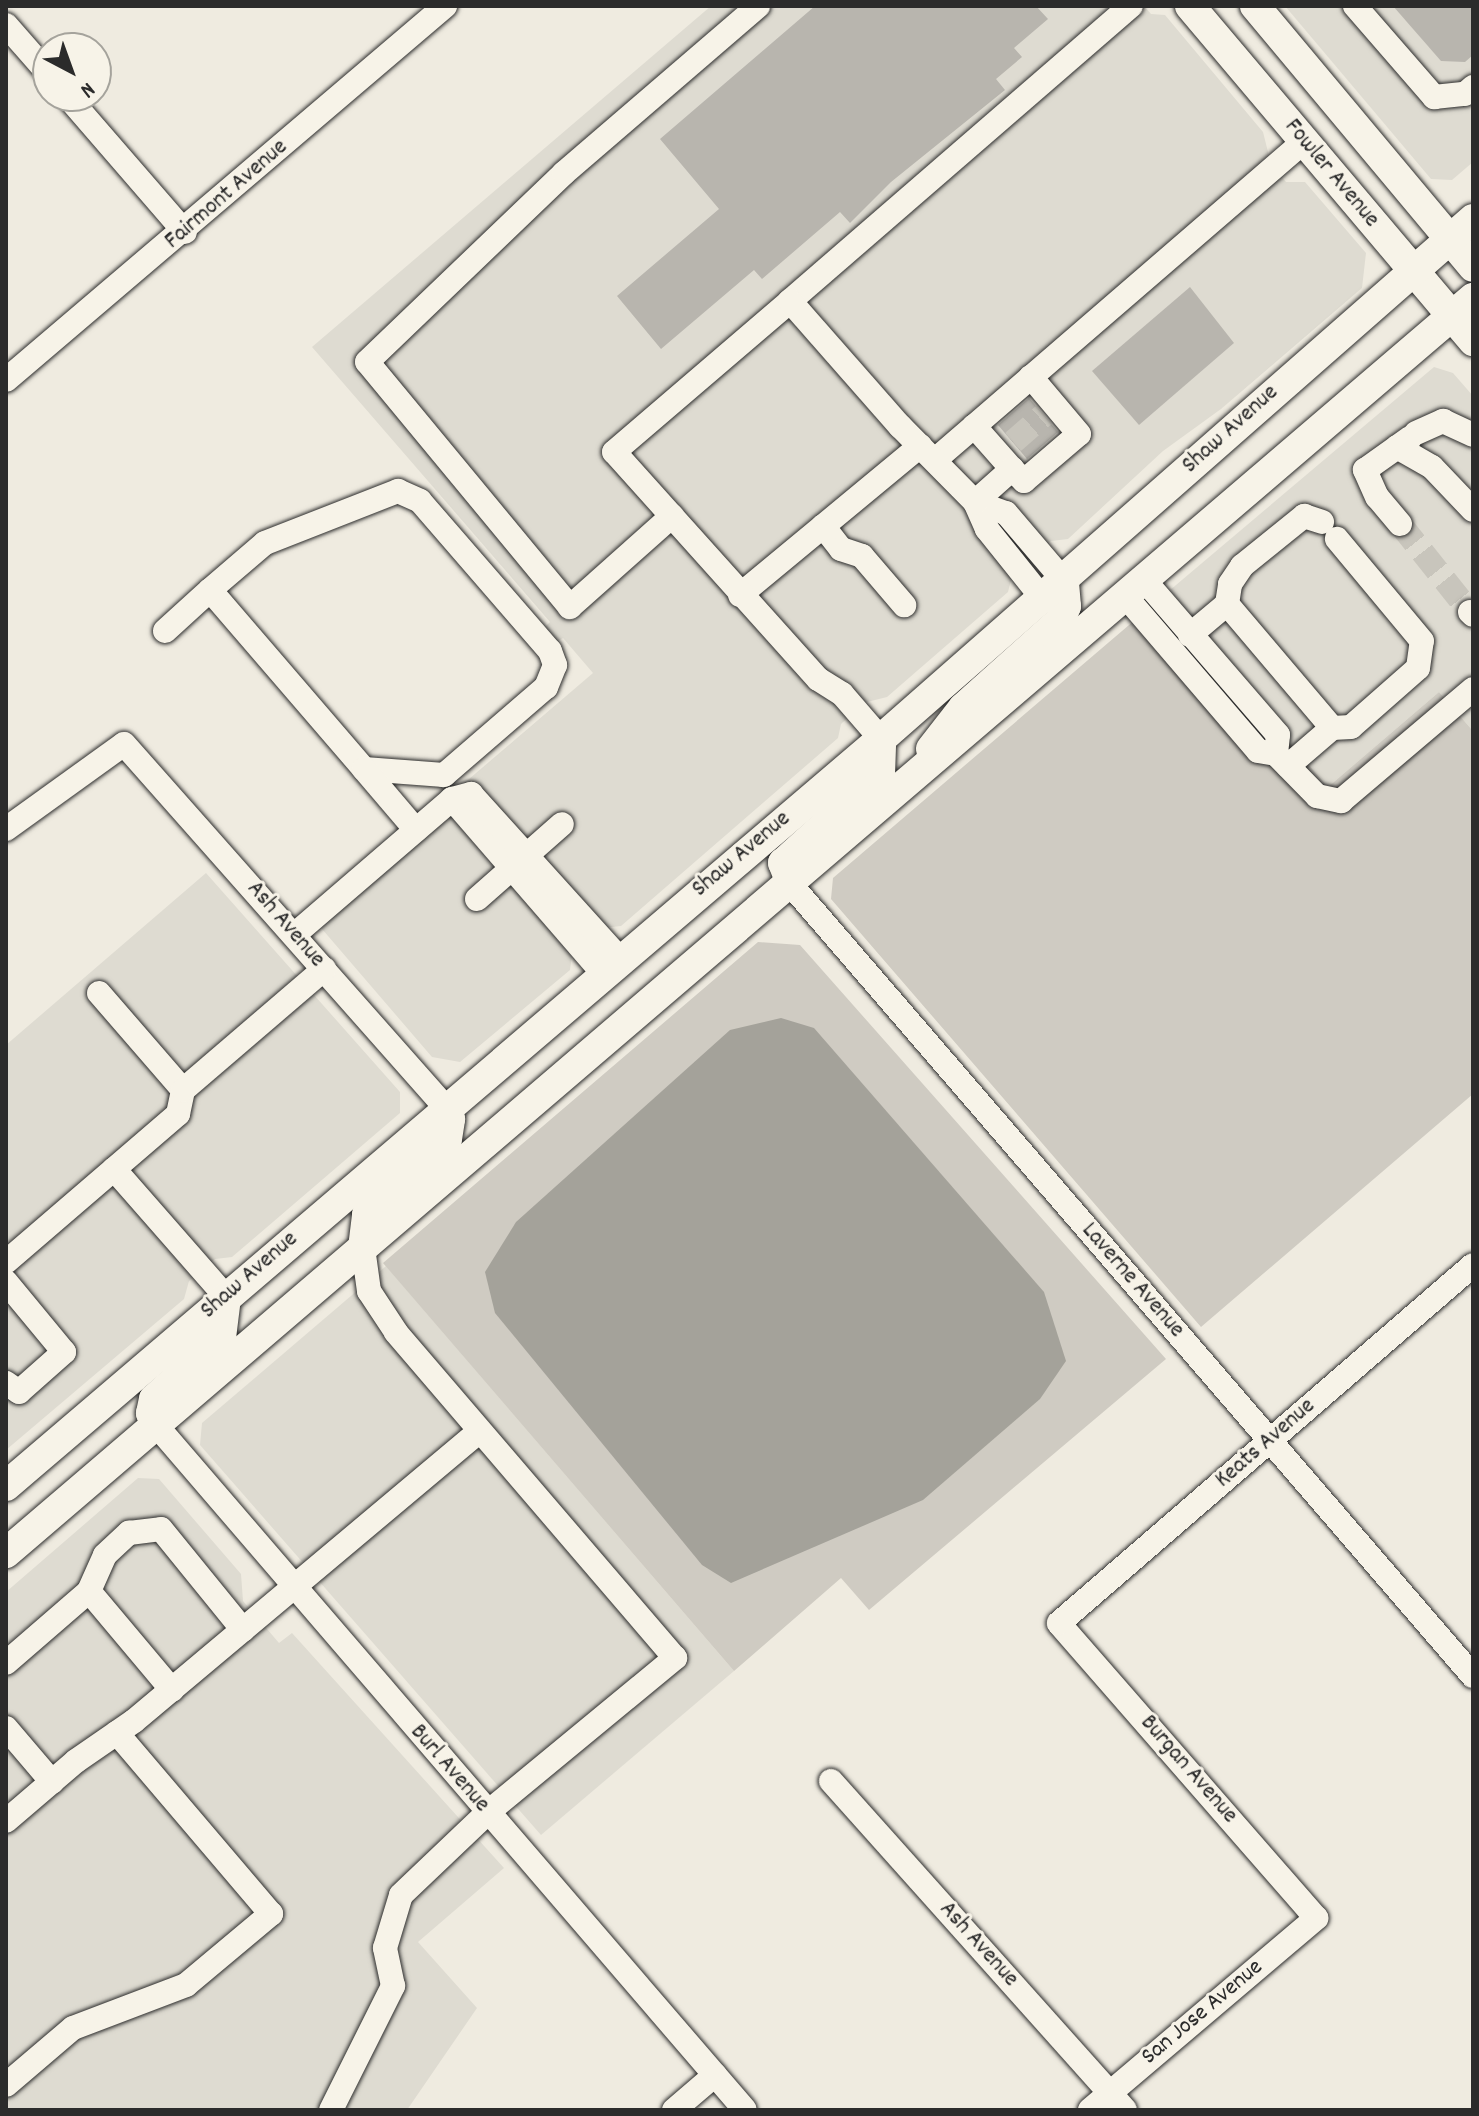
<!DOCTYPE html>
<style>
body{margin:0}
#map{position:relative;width:1479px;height:2116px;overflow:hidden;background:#efebe0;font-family:Dekko,sans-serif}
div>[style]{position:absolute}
.built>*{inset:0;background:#dedbd1}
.green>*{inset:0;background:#cfcbc2}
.water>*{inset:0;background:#a4a29a}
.building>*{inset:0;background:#b8b5ae}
.minor-tunnel>*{height:24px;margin-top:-12px;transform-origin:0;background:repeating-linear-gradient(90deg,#c8c5bc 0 24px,transparent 0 36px)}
.roads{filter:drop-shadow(0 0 2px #2b2b2b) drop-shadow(0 0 2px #2b2b2b)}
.minor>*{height:24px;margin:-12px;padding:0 12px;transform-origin:12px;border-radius:12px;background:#f7f3e8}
.major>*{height:30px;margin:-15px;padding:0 15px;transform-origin:15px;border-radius:15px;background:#f7f3e8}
span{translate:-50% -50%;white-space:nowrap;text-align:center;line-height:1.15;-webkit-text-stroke:6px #f7f3e8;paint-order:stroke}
.street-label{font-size:24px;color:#2b2b2b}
.frame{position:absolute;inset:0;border:8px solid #2b2b2b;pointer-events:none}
.north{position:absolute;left:32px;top:32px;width:80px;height:80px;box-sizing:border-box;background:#f7f3e8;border:2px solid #a5a39c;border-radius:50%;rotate:139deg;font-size:22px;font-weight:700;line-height:32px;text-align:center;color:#2b2b2b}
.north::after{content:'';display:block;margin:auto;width:28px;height:36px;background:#2b2b2b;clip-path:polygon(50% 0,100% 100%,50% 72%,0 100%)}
</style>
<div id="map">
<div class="built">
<div style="clip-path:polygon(711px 6px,1144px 6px,1151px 14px,1165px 15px,1263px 132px,1271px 164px,1286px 182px,1305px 182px,1366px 253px,1362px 288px,1221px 409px,1163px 451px,1068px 539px,1051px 541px,1012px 576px,1008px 592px,887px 697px,863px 703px,841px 724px,838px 738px,621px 926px,602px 928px,572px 954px,570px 970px,460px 1062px,432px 1057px,310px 915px,593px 673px,563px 638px,557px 642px,545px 627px,550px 622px,312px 347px)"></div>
<div style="clip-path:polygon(1285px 6px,1473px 6px,1473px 162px,1452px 180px,1431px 179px)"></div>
<div style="clip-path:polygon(1434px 367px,1453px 373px,1473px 396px,1473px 731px,1439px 692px,1328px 787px,1163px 596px)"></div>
<div style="clip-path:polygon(206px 873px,400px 1092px,400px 1113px,232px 1257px,215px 1259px,189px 1281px,184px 1299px,6px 1450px,6px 1045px)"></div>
<div style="clip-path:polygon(386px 1266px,734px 1671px,541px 1835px,200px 1445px,202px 1423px)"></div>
<div style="clip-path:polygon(138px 1478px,159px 1479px,241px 1574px,243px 1601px,279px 1643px,292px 1633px,504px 1868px,418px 1942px,477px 2008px,407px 2110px,6px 2110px,6px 1592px)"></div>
</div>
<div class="green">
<div style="clip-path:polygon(1163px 596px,1328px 787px,1439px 692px,1473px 731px,1473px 1094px,1201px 1327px,831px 899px,833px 878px)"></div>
<div style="clip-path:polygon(758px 942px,800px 945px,1166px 1359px,869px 1610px,841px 1578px,734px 1671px,383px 1263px)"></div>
</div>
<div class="water">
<div style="clip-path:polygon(781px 1018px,814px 1028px,1044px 1292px,1066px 1361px,1040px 1399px,923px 1500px,731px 1583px,702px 1565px,495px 1313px,485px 1272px,516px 1222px,730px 1030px)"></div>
</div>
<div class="building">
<div style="clip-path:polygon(815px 6px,1036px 6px,1048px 19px,1014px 48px,1022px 57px,996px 79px,1005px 90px,891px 182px,850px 223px,840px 212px,762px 279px,754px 270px,661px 349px,617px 296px,719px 209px,660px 139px)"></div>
<div style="clip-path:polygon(1393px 6px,1473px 6px,1473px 55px,1465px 62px,1441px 61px)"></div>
<div style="clip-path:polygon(1190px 287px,1234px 343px,1139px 425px,1092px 371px)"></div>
<div style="clip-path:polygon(1029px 398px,1058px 432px,1027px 459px,998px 425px)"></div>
</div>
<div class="minor-tunnel">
<div style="left:1013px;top:442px;width:41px;rotate:-41.1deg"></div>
<div style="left:1400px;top:524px;width:112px;rotate:51.5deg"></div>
</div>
<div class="roads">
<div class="minor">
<div style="left:1355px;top:6px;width:121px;rotate:49deg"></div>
<div style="left:1434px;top:97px;width:31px;rotate:-6deg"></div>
<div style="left:1465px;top:94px;width:11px;rotate:-41deg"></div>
<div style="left:6px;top:25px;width:64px;rotate:48.8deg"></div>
<div style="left:67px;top:96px;width:180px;rotate:49.1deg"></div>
<div style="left:790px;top:301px;width:451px;rotate:-40.9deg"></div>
<div style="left:6px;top:380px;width:577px;rotate:-40.43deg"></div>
<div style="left:974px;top:426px;width:57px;rotate:48.5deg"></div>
<div style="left:1416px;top:433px;width:30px;rotate:-24deg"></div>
<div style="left:1443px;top:421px;width:33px;rotate:25deg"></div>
<div style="left:1397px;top:447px;width:40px;rotate:29.7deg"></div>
<div style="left:1432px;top:467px;width:59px;rotate:46.4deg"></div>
<div style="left:935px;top:460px;width:486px;rotate:-40.8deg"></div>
<div style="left:398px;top:491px;width:24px;rotate:24deg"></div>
<div style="left:420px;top:501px;width:198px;rotate:49.1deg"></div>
<div style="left:550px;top:651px;width:15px;rotate:70deg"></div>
<div style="left:555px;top:665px;width:24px;rotate:112deg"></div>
<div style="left:546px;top:687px;width:135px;rotate:139.2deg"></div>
<div style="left:444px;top:775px;width:80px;rotate:-175.7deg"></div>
<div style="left:364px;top:769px;width:236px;rotate:-130.7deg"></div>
<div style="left:210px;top:590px;width:72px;rotate:-40.5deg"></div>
<div style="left:265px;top:543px;width:143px;rotate:-21.4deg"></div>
<div style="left:672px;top:516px;width:137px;rotate:138.3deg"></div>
<div style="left:570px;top:607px;width:318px;rotate:-129.6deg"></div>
<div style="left:367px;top:362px;width:273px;rotate:-43.8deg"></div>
<div style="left:564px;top:173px;width:256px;rotate:-40.7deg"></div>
<div style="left:1400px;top:524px;width:35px;rotate:-130deg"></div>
<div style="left:1377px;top:497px;width:30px;rotate:-114deg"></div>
<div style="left:1365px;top:470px;width:55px;rotate:-35.4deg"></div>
<div style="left:823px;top:526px;width:29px;rotate:52deg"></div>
<div style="left:841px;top:549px;width:22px;rotate:18deg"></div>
<div style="left:862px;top:556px;width:65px;rotate:49.4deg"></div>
<div style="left:1146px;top:582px;width:202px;rotate:49.2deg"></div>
<div style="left:1278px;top:735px;width:19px;rotate:96deg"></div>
<div style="left:740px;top:595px;width:234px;rotate:-39.6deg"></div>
<div style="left:1127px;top:598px;width:201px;rotate:49.4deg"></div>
<div style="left:1258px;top:751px;width:18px;rotate:9deg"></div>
<div style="left:1276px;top:754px;width:59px;rotate:45.7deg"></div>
<div style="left:1317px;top:796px;width:25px;rotate:12deg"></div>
<div style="left:1341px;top:801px;width:173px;rotate:-40.3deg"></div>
<div style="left:1043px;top:599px;width:90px;rotate:-128.7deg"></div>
<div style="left:987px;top:529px;width:30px;rotate:-114deg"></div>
<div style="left:975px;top:502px;width:33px;rotate:20deg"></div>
<div style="left:1006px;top:513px;width:89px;rotate:49.5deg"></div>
<div style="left:1227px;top:604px;width:162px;rotate:49.7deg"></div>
<div style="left:1332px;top:728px;width:19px;rotate:-3deg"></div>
<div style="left:1351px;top:727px;width:89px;rotate:-41.4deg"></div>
<div style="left:1418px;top:668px;width:27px;rotate:-82deg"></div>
<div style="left:1422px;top:641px;width:133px;rotate:-129.8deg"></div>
<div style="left:1470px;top:612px;width:4px;rotate:45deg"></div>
<div style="left:165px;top:631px;width:61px;rotate:-42.3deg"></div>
<div style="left:1190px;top:635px;width:48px;rotate:-40deg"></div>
<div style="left:1227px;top:604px;width:20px;rotate:-81deg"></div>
<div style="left:1230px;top:584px;width:22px;rotate:-56deg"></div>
<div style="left:1242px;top:566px;width:80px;rotate:-38.9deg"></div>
<div style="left:1304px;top:516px;width:19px;rotate:18deg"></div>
<div style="left:881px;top:739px;width:60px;rotate:-130.9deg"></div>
<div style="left:842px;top:694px;width:28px;rotate:-148deg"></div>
<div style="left:818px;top:679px;width:305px;rotate:-131.9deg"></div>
<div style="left:614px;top:452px;width:232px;rotate:-40.6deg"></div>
<div style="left:790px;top:301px;width:167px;rotate:48.7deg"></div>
<div style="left:900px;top:426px;width:107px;rotate:45.4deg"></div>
<div style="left:975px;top:502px;width:50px;rotate:-41.7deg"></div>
<div style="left:1012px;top:469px;width:17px;rotate:45deg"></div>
<div style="left:1024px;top:481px;width:72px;rotate:-40.5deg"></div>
<div style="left:1079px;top:434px;width:75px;rotate:-130.1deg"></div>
<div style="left:1288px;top:766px;width:58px;rotate:-40.8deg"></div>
<div style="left:364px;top:769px;width:80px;rotate:49.6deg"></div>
<div style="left:452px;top:799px;width:229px;rotate:49.1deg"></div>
<div style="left:6px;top:829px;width:145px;rotate:-35.8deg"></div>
<div style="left:124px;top:744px;width:485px;rotate:48.5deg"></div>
<div style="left:792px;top:886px;width:1043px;rotate:49.24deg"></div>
<div style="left:477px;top:899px;width:113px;rotate:-41.4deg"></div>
<div style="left:294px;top:935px;width:208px;rotate:-40.7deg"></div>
<div style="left:452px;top:799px;width:20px;rotate:-15deg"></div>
<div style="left:471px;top:794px;width:221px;rotate:47.9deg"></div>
<div style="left:99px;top:993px;width:128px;rotate:49.1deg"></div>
<div style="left:114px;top:1169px;width:170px;rotate:48.8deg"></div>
<div style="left:6px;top:1262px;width:227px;rotate:-40.7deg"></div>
<div style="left:178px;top:1114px;width:25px;rotate:-78deg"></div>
<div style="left:183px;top:1090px;width:186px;rotate:-40.6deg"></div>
<div style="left:6px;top:1282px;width:91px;rotate:50.4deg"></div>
<div style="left:64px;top:1352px;width:60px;rotate:138.4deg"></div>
<div style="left:19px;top:1392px;width:16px;rotate:-145deg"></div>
<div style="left:156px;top:1425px;width:903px;rotate:49.31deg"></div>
<div style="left:6px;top:1663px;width:110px;rotate:-40.9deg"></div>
<div style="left:172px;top:1690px;width:129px;rotate:-130deg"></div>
<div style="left:89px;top:1591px;width:39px;rotate:-66deg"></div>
<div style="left:105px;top:1555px;width:33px;rotate:-43deg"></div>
<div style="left:129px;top:1533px;width:32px;rotate:-7deg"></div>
<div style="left:161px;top:1529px;width:130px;rotate:50.9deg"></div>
<div style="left:6px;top:1728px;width:71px;rotate:49.6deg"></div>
<div style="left:831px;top:1781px;width:441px;rotate:48.2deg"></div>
<div style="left:6px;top:1821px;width:92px;rotate:-40.6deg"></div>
<div style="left:76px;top:1761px;width:70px;rotate:-34.6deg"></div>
<div style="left:134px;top:1721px;width:450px;rotate:-40deg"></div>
<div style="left:6px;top:2085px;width:88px;rotate:-40.4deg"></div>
<div style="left:73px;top:2028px;width:121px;rotate:-20.8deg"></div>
<div style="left:186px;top:1985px;width:111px;rotate:-39.9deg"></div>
<div style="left:271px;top:1914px;width:238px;rotate:-130.4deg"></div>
<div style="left:331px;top:2110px;width:139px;rotate:-63.4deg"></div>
<div style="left:393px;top:1986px;width:39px;rotate:-102deg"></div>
<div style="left:385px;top:1948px;width:55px;rotate:-73.2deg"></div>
<div style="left:401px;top:1895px;width:119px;rotate:-43.6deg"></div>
<div style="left:487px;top:1813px;width:244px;rotate:-39.5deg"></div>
<div style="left:675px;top:1658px;width:429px;rotate:-130.6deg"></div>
<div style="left:396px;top:1332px;width:49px;rotate:-123.4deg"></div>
<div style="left:369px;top:1291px;width:43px;rotate:-97.9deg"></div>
<div style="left:674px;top:2110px;width:54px;rotate:-40.5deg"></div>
<div style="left:1090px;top:2110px;width:297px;rotate:-40.3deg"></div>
<div style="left:1316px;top:1918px;width:391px;rotate:-131.1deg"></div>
<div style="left:1059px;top:1623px;width:547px;rotate:-40.85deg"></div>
</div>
<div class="major">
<div style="left:1190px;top:6px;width:439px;rotate:49.8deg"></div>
<div style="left:1255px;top:6px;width:340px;rotate:50.1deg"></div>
<div style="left:931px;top:749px;width:52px;rotate:-52deg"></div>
<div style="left:963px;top:708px;width:130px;rotate:-41.9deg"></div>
<div style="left:1060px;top:621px;width:16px;rotate:-68deg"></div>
<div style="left:1066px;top:606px;width:25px;rotate:-95deg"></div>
<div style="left:792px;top:886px;width:25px;rotate:-111deg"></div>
<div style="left:783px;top:863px;width:131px;rotate:-42.2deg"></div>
<div style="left:880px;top:775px;width:36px;rotate:-88deg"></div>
<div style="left:363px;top:1248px;width:33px;rotate:-83deg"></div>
<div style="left:367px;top:1215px;width:110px;rotate:-43.5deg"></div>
<div style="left:447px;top:1139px;width:20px;rotate:-81deg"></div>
<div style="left:450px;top:1119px;width:13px;rotate:-113deg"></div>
<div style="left:156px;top:1425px;width:13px;rotate:-113deg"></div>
<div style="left:151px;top:1413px;width:14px;rotate:-78deg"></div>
<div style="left:154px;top:1399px;width:91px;rotate:-42.3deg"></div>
<div style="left:221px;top:1338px;width:41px;rotate:-83deg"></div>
<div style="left:6px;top:1486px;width:1150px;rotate:-40.49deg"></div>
<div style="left:881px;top:739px;width:788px;rotate:-41.3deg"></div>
<div style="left:6px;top:1553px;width:1931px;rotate:-40.55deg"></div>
</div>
</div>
<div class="street-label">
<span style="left:1331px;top:174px;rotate:50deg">Fowler Avenue</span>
<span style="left:227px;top:195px;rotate:-41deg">Fairmont Avenue</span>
<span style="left:1231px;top:430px;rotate:-42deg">Shaw Avenue</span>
<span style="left:742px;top:855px;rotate:-40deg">Shaw Avenue</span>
<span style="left:285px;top:925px;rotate:49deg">Ash Avenue</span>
<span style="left:250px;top:1276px;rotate:-41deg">Shaw Avenue</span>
<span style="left:1132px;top:1281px;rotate:49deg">Laverne Avenue</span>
<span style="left:1266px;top:1444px;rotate:-41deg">Keats Avenue</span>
<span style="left:449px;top:1769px;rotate:49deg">Burl Avenue</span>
<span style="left:1188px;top:1770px;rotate:49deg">Burgan Avenue</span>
<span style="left:978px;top:1945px;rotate:48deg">Ash Avenue</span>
<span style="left:1203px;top:2013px;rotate:-40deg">San Jose Avenue</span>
</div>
<div class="frame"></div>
<div class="north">N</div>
</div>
